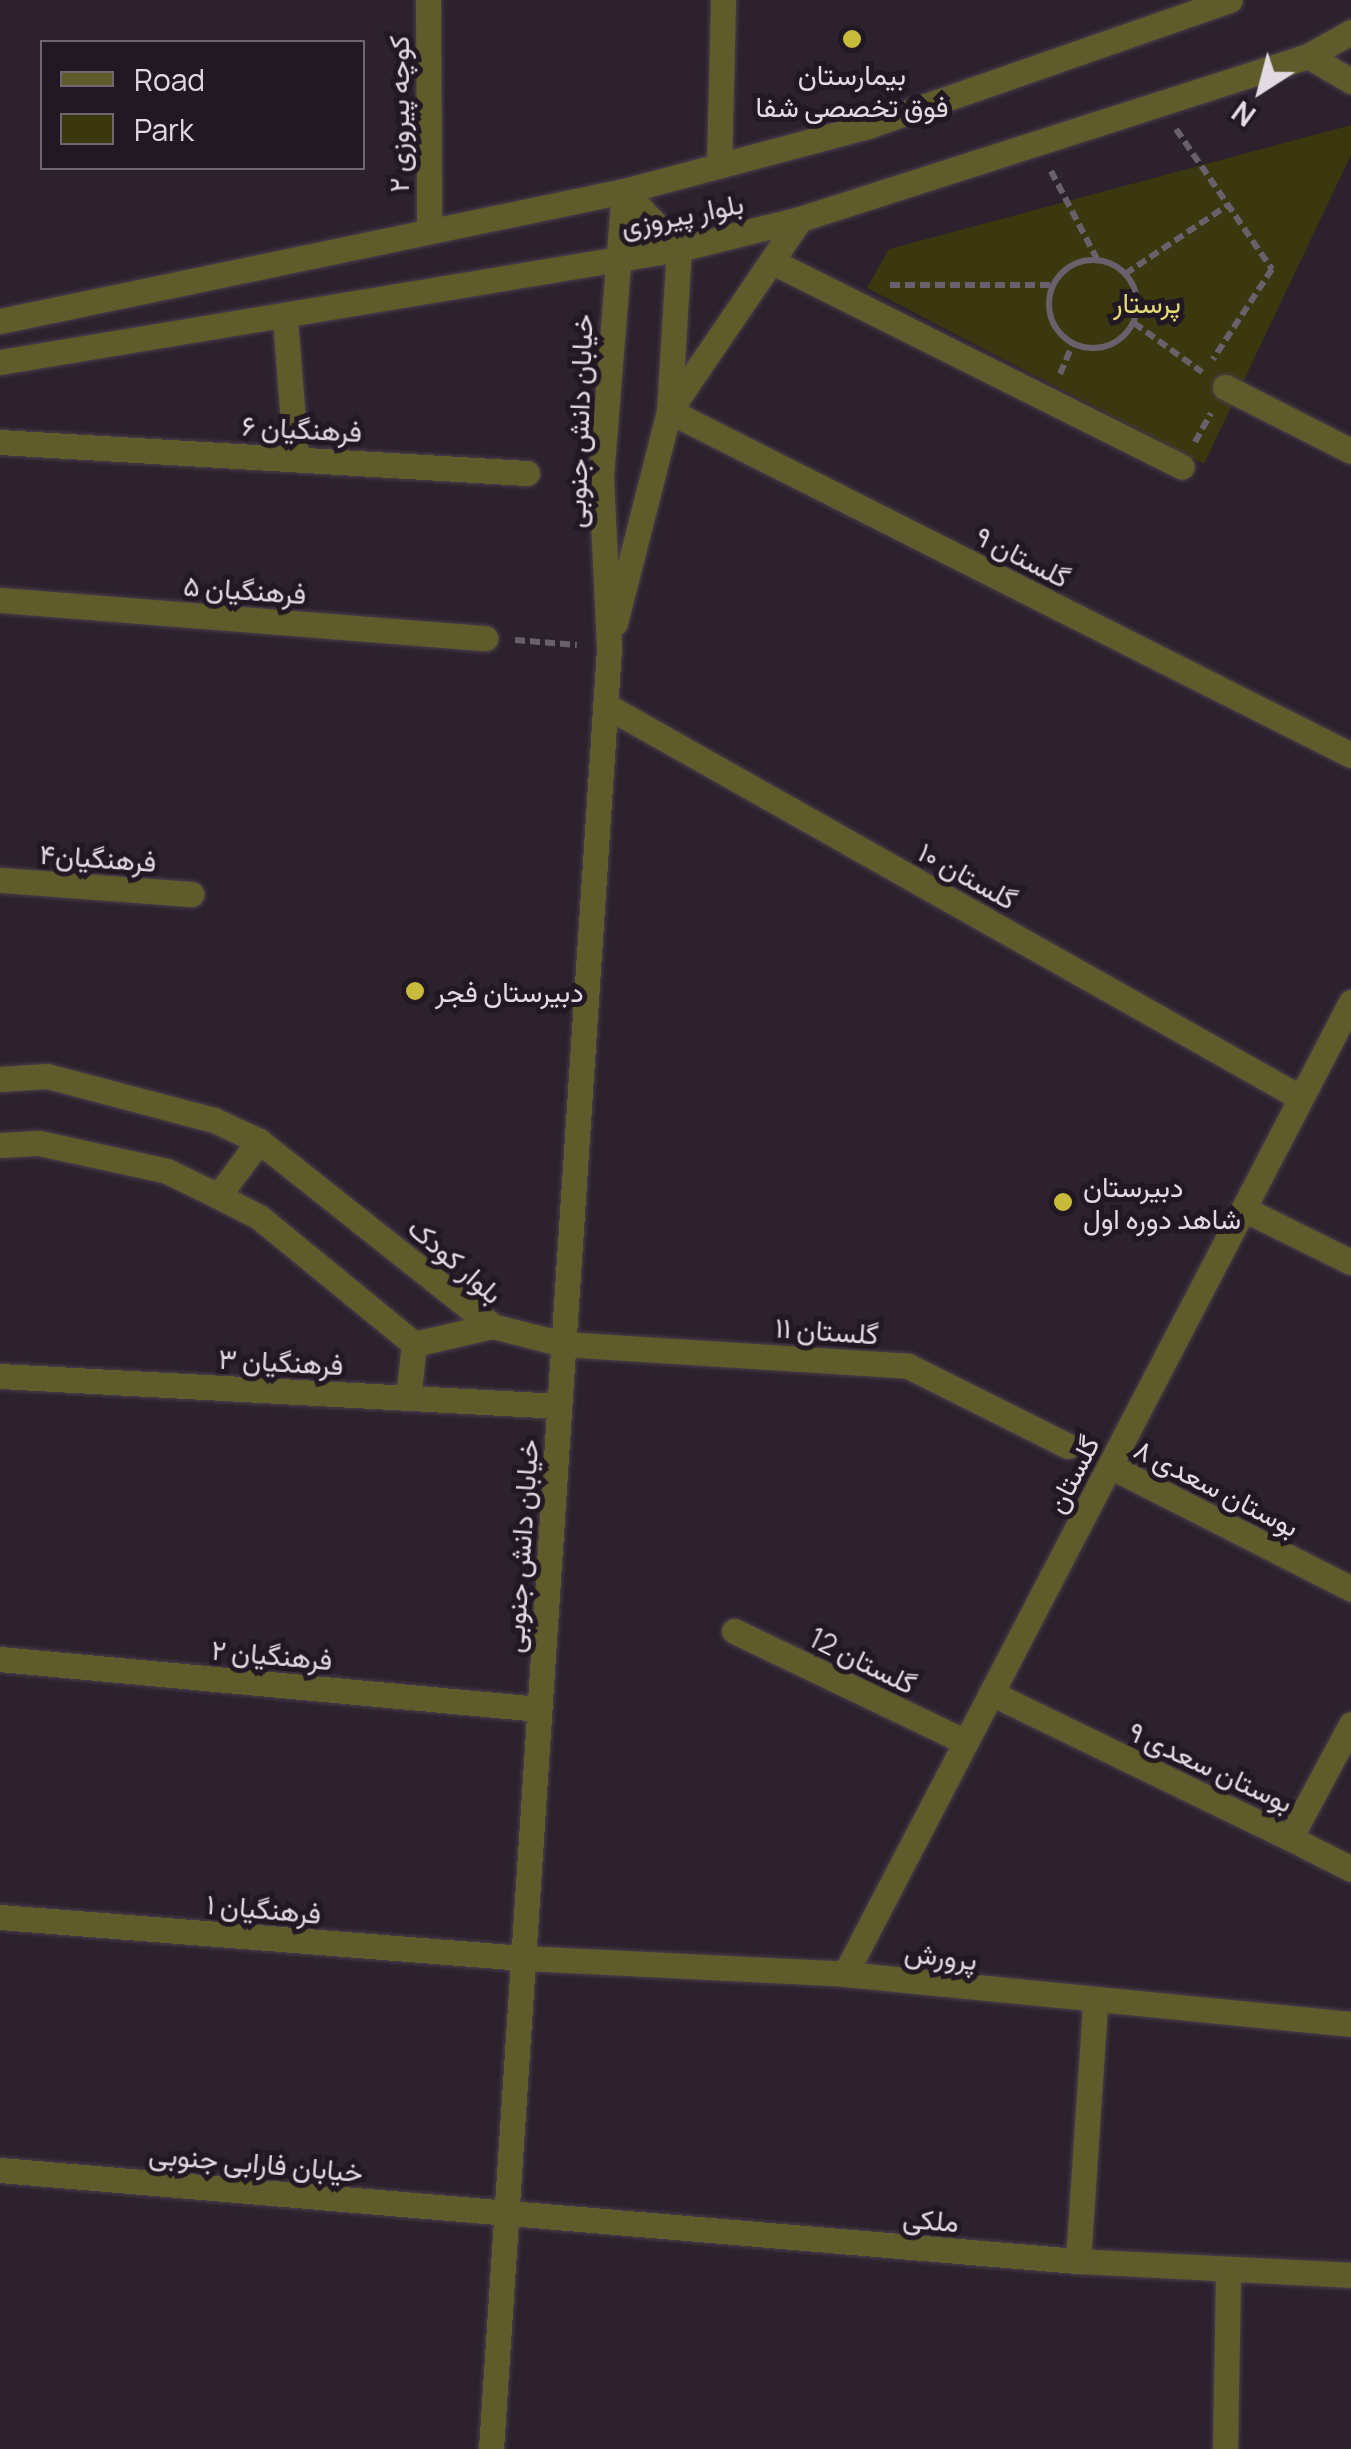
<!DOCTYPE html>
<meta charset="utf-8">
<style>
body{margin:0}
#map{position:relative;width:1351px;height:2449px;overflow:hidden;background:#2c212d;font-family:Manrope,Vazirmatn,sans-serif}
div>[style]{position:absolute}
.green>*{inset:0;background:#3b370e}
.path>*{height:6px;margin-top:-3px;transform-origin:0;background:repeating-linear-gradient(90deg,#6a606b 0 10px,transparent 0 15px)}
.path>.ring{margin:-3px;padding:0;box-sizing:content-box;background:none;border:6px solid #6a606b;border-radius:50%}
.roads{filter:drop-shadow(0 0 2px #493f4a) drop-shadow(0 0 2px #493f4a)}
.minor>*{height:25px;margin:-12.5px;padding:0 12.5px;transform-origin:12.5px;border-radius:12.5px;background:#605b2b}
.dots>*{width:28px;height:28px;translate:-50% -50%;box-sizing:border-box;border:5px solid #221823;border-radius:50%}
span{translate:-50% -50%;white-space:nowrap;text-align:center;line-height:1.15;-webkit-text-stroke:10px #221823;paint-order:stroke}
.poi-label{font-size:28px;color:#e2dae2}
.left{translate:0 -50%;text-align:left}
.street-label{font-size:28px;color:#e2dae2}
.park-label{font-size:28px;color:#e2d874}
.legend{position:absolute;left:40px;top:40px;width:325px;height:130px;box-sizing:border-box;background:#221823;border:2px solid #6f666f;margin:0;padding:12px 18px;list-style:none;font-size:30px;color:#e2dae2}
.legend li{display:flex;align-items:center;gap:20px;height:50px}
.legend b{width:50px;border:2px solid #6f666f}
.north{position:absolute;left:1211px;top:40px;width:100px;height:100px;-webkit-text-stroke:8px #221823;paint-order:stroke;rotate:216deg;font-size:28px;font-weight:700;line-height:40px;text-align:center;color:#e2dae2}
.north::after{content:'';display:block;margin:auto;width:35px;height:45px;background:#e2dae2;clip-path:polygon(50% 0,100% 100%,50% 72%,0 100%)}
</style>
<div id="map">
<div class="green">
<div style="clip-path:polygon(1351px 125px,1351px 155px,1204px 464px,867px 288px,889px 249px)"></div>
</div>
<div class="path">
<div style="left:1176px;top:129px;width:170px;rotate:55.6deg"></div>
<div style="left:1272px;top:269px;width:108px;rotate:123.2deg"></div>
<div style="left:1051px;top:171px;width:99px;rotate:62.4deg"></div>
<div class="ring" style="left:1049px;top:260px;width:82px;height:82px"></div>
<div style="left:1125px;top:274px;width:124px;rotate:-33.8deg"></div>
<div style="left:890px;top:285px;width:164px"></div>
<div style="left:1134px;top:323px;width:84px;rotate:35.8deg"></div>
<div style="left:1060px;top:374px;width:34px;rotate:-67deg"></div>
<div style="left:1195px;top:442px;width:33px;rotate:-61deg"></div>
<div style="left:515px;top:640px;width:62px;rotate:4.6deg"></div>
</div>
<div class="roads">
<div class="minor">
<div style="left:428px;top:0;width:228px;rotate:89.7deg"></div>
<div style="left:1308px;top:56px;width:50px;rotate:30.2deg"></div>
<div style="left:719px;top:166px;width:166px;rotate:-88.6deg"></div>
<div style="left:800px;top:219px;width:232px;rotate:124.3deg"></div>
<div style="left:669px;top:411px;width:764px;rotate:26.77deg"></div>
<div style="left:773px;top:262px;width:457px;rotate:26.6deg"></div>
<div style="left:285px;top:319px;width:139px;rotate:85.5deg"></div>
<div style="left:0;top:321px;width:637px;rotate:-11.77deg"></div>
<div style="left:624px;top:191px;width:253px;rotate:-14.9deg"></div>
<div style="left:868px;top:126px;width:383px;rotate:-19.2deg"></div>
<div style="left:0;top:362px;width:688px;rotate:-9.45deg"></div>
<div style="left:679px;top:249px;width:125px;rotate:-13.9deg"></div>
<div style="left:800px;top:219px;width:534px;rotate:-17.79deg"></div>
<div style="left:1308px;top:56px;width:49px;rotate:-29.2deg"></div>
<div style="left:1225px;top:387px;width:141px;rotate:26.9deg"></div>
<div style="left:0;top:442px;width:528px;rotate:3.37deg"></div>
<div style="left:0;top:600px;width:487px;rotate:4.5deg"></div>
<div style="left:615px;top:623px;width:219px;rotate:-75.7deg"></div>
<div style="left:669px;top:411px;width:162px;rotate:-86.5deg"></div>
<div style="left:679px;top:249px;width:80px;rotate:-133.5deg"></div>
<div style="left:605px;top:705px;width:799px;rotate:29.45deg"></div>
<div style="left:0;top:880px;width:192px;rotate:4.2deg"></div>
<div style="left:0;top:1079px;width:47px;rotate:-3.7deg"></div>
<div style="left:47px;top:1076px;width:173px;rotate:14.8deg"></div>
<div style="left:214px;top:1120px;width:50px;rotate:25deg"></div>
<div style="left:259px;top:1141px;width:298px;rotate:38.4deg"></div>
<div style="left:492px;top:1326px;width:73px;rotate:14.2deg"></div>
<div style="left:563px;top:1344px;width:346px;rotate:3.6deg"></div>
<div style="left:908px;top:1366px;width:179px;rotate:26.6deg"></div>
<div style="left:0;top:1145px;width:39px;rotate:-3deg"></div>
<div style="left:39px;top:1143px;width:131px;rotate:12.3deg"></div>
<div style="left:167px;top:1171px;width:57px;rotate:26.1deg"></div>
<div style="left:218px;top:1196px;width:46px;rotate:27.1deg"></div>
<div style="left:259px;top:1217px;width:200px;rotate:39.3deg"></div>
<div style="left:414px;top:1344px;width:80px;rotate:-13deg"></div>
<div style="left:218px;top:1196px;width:69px;rotate:-53.3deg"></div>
<div style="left:1244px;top:1209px;width:119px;rotate:26.4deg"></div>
<div style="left:0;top:1376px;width:560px;rotate:3.07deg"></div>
<div style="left:408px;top:1398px;width:54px;rotate:-83.7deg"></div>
<div style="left:1110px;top:1466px;width:271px;rotate:27deg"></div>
<div style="left:734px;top:1631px;width:257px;rotate:25.6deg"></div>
<div style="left:0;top:1659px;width:541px;rotate:5.3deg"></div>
<div style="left:991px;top:1693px;width:332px;rotate:25.9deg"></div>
<div style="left:1290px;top:1838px;width:129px;rotate:-61.8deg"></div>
<div style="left:1290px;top:1838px;width:68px;rotate:26.9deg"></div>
<div style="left:0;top:1917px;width:525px;rotate:4.48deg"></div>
<div style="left:523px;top:1958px;width:322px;rotate:2.8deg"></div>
<div style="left:845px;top:1974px;width:508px;rotate:5.64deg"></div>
<div style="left:845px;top:1974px;width:1096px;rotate:-62.5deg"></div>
<div style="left:0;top:2170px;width:1082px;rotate:4.83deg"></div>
<div style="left:1078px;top:2261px;width:273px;rotate:2.9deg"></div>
<div style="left:1078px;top:2261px;width:259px;rotate:-86.2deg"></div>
<div style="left:491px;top:2449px;width:1806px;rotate:-86.25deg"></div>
<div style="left:609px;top:647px;width:171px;rotate:-92.7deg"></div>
<div style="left:601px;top:476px;width:286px;rotate:-85.4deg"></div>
<div style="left:1225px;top:2449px;width:177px;rotate:-89deg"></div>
</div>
</div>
<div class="dots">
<div style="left:852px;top:39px;background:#c8bb3b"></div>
<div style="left:415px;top:991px;background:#c8bb3b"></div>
<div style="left:1063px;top:1202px;background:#c8bb3b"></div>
</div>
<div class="poi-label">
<span style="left:852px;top:90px">بیمارستان<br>فوق تخصصی شفا</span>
<span class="left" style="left:435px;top:991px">دبیرستان فجر</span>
<span class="left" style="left:1083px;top:1202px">دبیرستان<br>شاهد دوره اول</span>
</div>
<div class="street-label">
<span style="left:398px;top:114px;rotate:-90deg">کوچه پیروزی ۲</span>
<span style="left:682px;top:214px;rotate:-11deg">بلوار پیروزی</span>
<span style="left:578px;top:421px;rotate:-88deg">خیابان دانش جنوبی</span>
<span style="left:302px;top:428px;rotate:3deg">فرهنگیان ۶</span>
<span style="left:1023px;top:556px;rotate:27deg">گلستان ۹</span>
<span style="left:245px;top:589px;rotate:4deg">فرهنگیان ۵</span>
<span style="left:98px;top:857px;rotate:4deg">فرهنگیان۴</span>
<span style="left:968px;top:875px;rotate:29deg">گلستان ۱۰</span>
<span style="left:456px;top:1260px;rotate:41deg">بلوار کودک</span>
<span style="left:827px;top:1330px;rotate:4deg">گلستان ۱۱</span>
<span style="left:281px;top:1361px;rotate:3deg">فرهنگیان ۳</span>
<span style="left:1072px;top:1474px;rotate:-63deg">گلستان</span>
<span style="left:1217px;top:1487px;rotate:27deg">بوستان سعدی ۸</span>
<span style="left:520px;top:1546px;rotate:-86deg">خیابان دانش جنوبی</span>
<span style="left:272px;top:1654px;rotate:5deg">فرهنگیان ۲</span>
<span style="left:863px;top:1660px;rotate:26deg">گلستان 12</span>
<span style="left:1211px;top:1766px;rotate:25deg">بوستان سعدی ۹</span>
<span style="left:264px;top:1908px;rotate:5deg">فرهنگیان ۱</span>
<span style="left:941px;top:1955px;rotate:7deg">پرورش</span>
<span style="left:256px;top:2162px;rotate:5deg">خیابان فارابی جنوبی</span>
<span style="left:931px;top:2219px;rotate:5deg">ملکی</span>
</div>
<div class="park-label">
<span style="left:1147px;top:302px">پرستار</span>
</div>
<ul class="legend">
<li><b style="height:12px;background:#605b2b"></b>Road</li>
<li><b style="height:28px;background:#3b370e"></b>Park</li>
</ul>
<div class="north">N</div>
</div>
